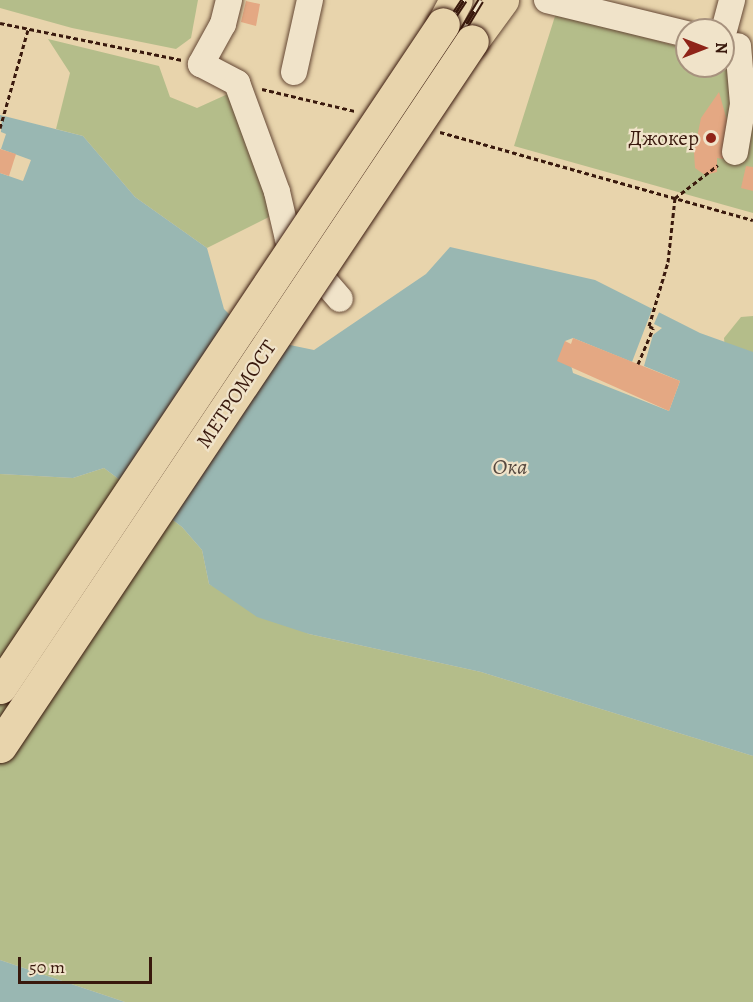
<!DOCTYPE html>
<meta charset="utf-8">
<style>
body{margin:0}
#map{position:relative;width:753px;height:1002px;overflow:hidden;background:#e8d4ac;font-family:Alegreya,serif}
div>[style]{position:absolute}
.green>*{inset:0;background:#b4bd8a}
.water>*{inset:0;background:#99b7b2}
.pier>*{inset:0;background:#e8d4ac}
.building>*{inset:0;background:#e4a883}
.path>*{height:3px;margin-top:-1.5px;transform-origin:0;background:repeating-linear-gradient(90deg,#39190d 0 4.5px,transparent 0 7.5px)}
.roads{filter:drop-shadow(0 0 2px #654835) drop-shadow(0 0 2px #654835)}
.minor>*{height:26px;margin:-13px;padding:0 13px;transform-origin:13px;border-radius:13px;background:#f0e3c9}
.major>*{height:33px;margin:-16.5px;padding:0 16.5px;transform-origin:16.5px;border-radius:16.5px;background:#e8d4ac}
.rail>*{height:7px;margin-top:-3.5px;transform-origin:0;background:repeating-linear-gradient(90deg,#f0e3c9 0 14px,#39190d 0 28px);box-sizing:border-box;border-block:2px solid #39190d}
.bridges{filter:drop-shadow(0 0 2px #39190d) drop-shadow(0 0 2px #39190d)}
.major-bridge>*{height:33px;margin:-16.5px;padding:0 16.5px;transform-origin:16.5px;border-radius:16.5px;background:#e8d4ac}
.dots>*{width:16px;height:16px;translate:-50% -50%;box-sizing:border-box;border:3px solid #f0e3c9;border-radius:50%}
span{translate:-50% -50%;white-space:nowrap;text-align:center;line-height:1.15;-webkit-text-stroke:4.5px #f0e3c9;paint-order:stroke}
.poi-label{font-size:21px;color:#39190d}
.right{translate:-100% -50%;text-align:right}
.street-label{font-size:21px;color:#39190d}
.water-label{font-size:22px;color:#56483f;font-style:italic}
.north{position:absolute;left:675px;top:18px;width:60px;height:60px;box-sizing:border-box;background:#f0e3c9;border:2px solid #a7927e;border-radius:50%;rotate:90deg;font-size:16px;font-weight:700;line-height:24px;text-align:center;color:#39190d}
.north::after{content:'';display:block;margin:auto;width:21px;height:27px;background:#8f2418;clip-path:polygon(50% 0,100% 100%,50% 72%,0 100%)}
.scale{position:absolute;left:18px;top:957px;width:134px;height:27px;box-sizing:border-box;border:3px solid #39190d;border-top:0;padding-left:8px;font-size:18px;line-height:21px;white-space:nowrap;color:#39190d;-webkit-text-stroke:4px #f0e3c9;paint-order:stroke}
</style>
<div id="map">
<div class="green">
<div style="clip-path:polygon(0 0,198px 0,191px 38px,176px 49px,72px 28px,0 8px)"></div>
<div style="clip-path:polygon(556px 13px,687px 49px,687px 66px,723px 66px,723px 59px,753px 67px,753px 213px,514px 146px)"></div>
<div style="clip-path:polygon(48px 39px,159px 66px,170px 97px,197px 108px,230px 93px,277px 213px,207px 248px,135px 197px,83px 136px,56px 129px,70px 73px)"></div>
<div style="clip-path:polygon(753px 316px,753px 381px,726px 363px,724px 338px,741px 317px)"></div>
<div style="clip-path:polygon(104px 468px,182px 527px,202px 550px,209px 584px,309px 634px,481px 672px,753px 756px,753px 1002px,125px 1002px,0 960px,0 474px,73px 478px)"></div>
</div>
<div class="water">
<div style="clip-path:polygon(0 115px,83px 136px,135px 197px,207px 248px,224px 309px,252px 337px,314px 350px,426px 274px,450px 247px,595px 280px,700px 333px,753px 352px,753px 756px,481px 672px,309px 634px,257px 617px,209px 584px,202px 550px,182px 527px,104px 468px,73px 478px,0 474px)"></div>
<div style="clip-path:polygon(0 960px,125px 1002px,0 1002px)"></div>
</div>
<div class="pier">
<div style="clip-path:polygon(2px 115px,1px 132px,6px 134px,1px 149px,31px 160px,23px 181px,0 173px,0 122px)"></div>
<div style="clip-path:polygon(653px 307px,660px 310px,654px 324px,662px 328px,653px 335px,644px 366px,680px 381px,669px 411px,573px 373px,565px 341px,573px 338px,632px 362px)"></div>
</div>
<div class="building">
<div style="clip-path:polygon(246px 1px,260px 4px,256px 26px,241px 22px)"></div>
<div style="clip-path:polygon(719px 92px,728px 124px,723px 159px,717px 158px,717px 172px,705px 175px,695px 168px,694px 152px,701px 118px)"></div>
<div style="clip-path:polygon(0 149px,16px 154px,9px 176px,0 173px)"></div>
<div style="clip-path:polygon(746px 166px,753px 167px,753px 191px,741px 188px)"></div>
<div style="clip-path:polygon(573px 338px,680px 381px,669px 411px,557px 361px,565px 341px,571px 344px)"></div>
</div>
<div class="path">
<div style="left:0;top:23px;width:186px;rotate:11.5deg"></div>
<div style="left:262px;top:89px;width:96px;rotate:13.3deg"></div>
<div style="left:0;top:128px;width:102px;rotate:-74.1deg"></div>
<div style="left:440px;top:132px;width:325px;rotate:15.7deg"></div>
<div style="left:638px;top:364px;width:39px;rotate:-67deg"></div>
<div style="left:653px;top:328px;width:4px;rotate:-153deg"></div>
<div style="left:649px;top:326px;width:67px;rotate:-73.5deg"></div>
<div style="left:668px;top:262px;width:64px;rotate:-83.8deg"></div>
<div style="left:675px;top:198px;width:54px;rotate:-37.5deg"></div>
</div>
<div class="roads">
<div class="minor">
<div style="left:229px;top:0;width:25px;rotate:104deg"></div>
<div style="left:223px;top:24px;width:46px;rotate:118.8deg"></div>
<div style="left:201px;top:64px;width:41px;rotate:27.8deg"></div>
<div style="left:237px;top:83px;width:116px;rotate:69.8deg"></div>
<div style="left:277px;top:192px;width:48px;rotate:76.8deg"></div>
<div style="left:288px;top:239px;width:79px;rotate:49.1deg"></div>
<div style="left:547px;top:0;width:144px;rotate:13.7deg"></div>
<div style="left:723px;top:34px;width:35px;rotate:-75deg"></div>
<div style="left:294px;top:72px;width:74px;rotate:-77.5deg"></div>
<div style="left:735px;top:152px;width:49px;rotate:-80.5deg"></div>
<div style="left:743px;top:104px;width:58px;rotate:-94.9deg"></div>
</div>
<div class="major">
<div style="left:443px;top:24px;width:27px;rotate:-62deg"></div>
<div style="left:472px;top:41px;width:51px;rotate:-53.8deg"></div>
</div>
</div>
<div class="rail">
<div style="left:0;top:701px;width:841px;rotate:-56.5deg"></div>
<div style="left:0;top:745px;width:706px;rotate:-56.74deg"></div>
<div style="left:387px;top:155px;width:181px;rotate:-58.8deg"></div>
</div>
<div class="bridges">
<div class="major-bridge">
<div style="left:0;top:687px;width:797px;rotate:-56.25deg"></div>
<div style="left:0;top:746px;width:848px;rotate:-56.2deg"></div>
</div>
</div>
<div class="dots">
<div style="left:711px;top:138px;background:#8f2418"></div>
</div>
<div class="poi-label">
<span class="right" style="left:699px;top:138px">Джокер</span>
</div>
<div class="street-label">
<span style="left:236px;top:394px;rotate:-56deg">МЕТРОМОСТ</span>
</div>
<div class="water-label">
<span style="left:510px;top:468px">Ока</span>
</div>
<div class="north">N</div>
<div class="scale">50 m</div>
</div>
